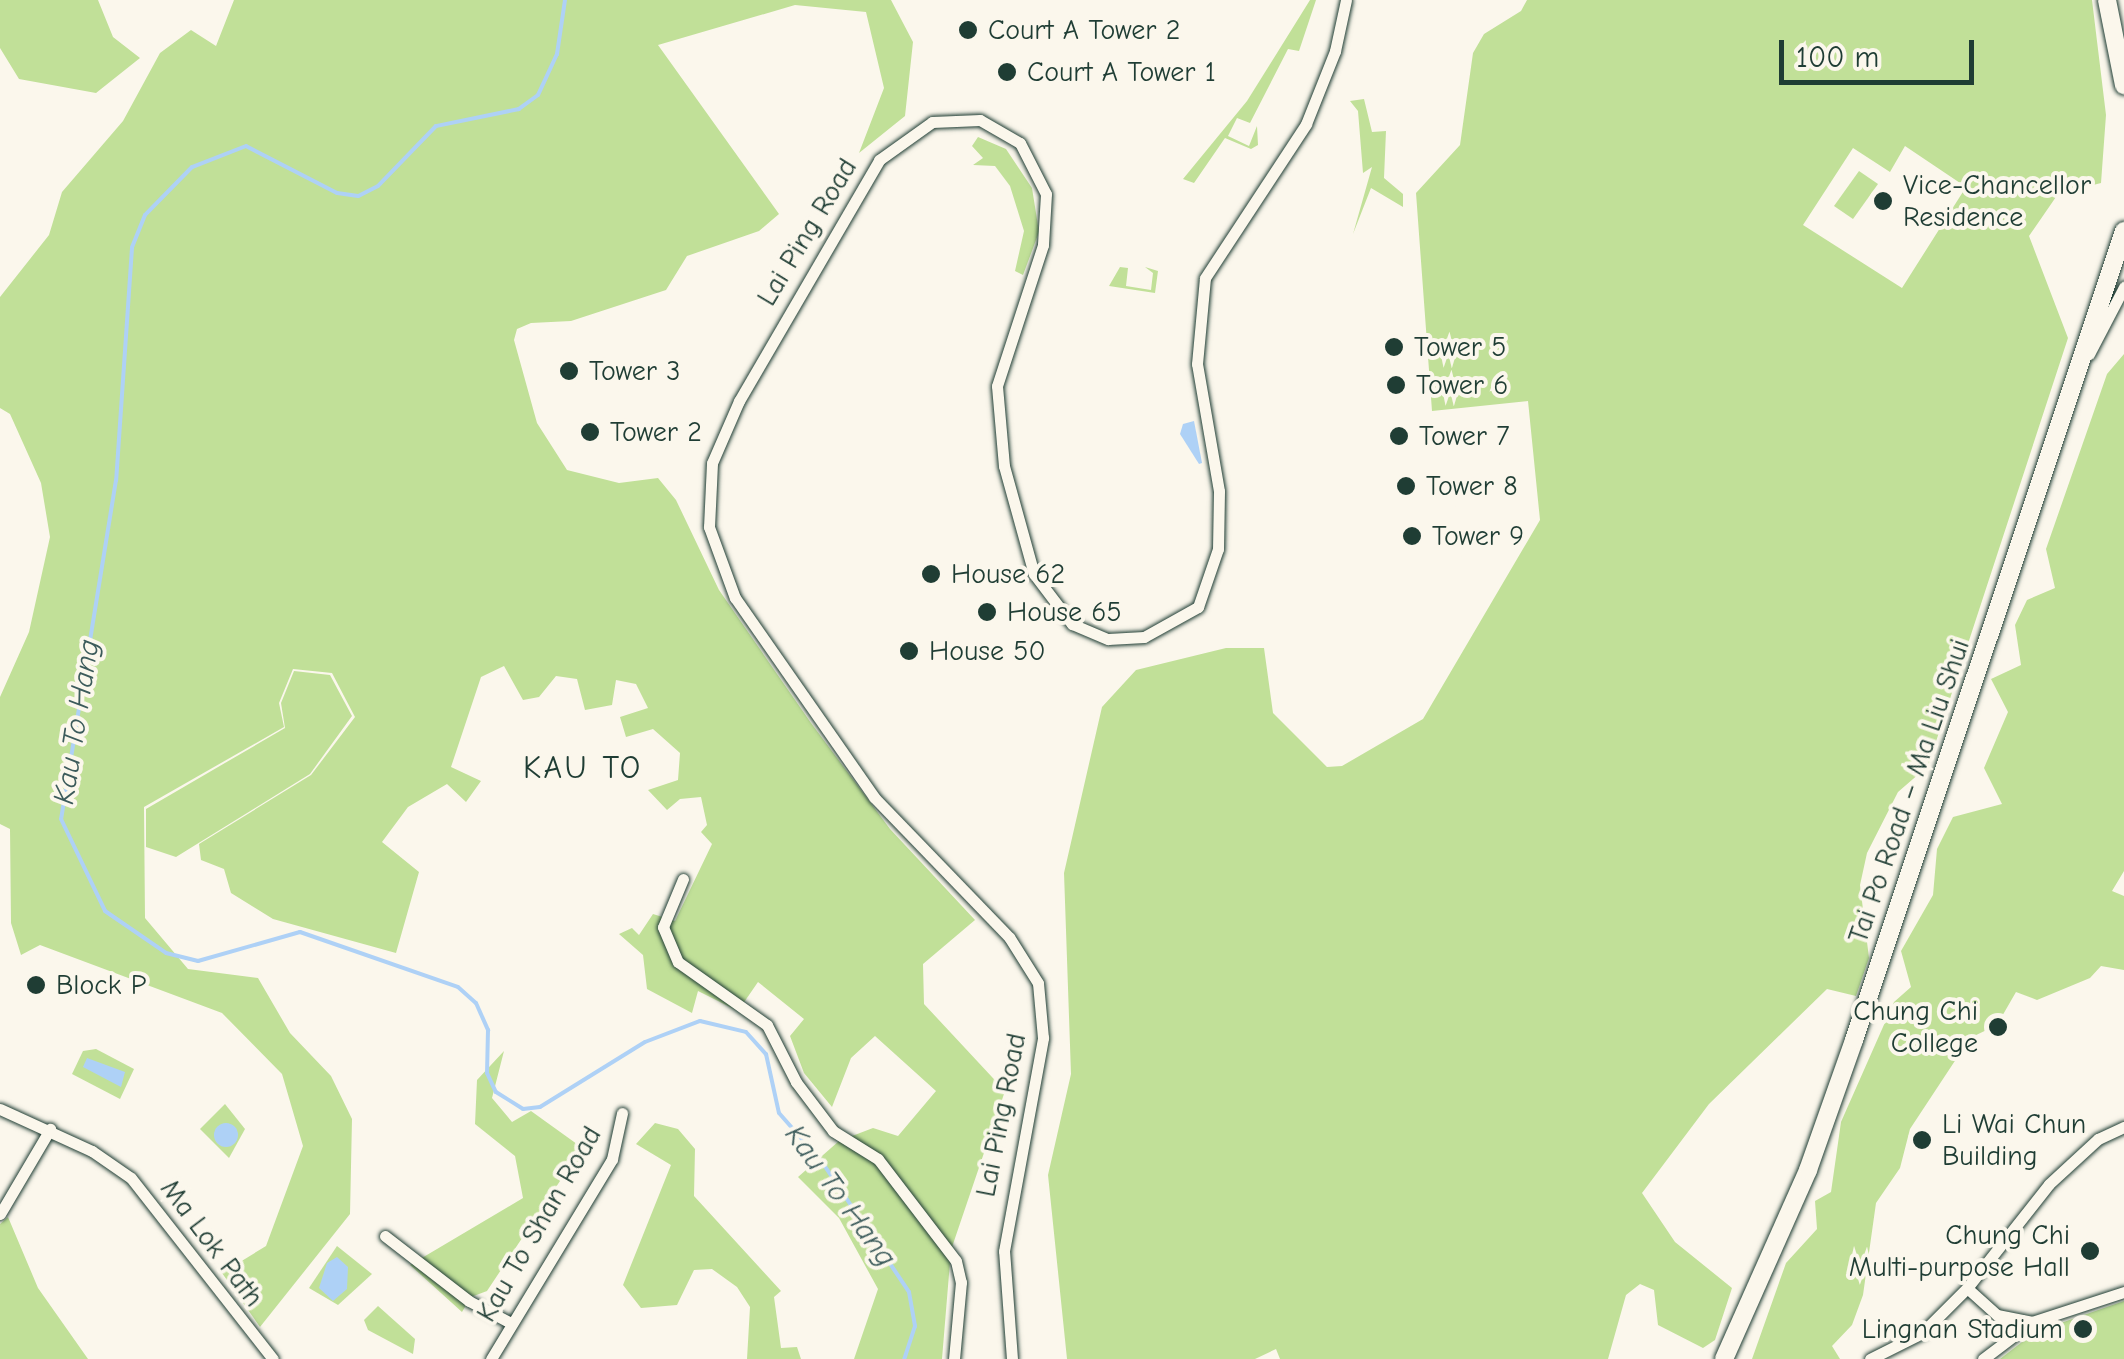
<!DOCTYPE html>
<meta charset="utf-8">
<style>
body{margin:0}
#map{position:relative;width:2124px;height:1359px;overflow:hidden;background:#fbf7ec;font-family:"Comic Neue",sans-serif}
div>[style]{position:absolute}
.green>*{inset:0;background:#c1e098}
.water>*{inset:0;background:#aed1f6}
.round{border-radius:50%}
.stream>*{height:4px;margin:-2px;padding:0 2px;transform-origin:2px;border-radius:2px;background:#aed1f6}
.roads{filter:drop-shadow(0 0 2px #1f3d34) drop-shadow(0 0 2px #1f3d34)}
.street>*{height:11px;margin:-5.5px;padding:0 5.5px;transform-origin:5.5px;border-radius:5.5px;background:#fbf7ec}
.secondary>*{height:18px;margin:-9px;padding:0 9px;transform-origin:9px;border-radius:9px;background:#fbf7ec}
.dots>*{width:28px;height:28px;translate:-50% -50%;box-sizing:border-box;border:5px solid #fbf7ec;border-radius:50%}
span{translate:-50% -50%;white-space:nowrap;text-align:center;line-height:1.15;-webkit-text-stroke:8px #fbf7ec;paint-order:stroke}
.poi-label{font-size:28px;color:#1f3d34}
.left{translate:0 -50%;text-align:left}
.right{translate:-100% -50%;text-align:right}
.street-label{font-size:28px;color:#1f3d34}
.water-label{font-size:30px;color:#3c5b5b;font-style:italic}
.quarter-label{font-size:32px;color:#1f3d34;letter-spacing:2.5px}
.scale{position:absolute;left:1779px;top:40px;width:195px;height:45px;box-sizing:border-box;border:5px solid #1f3d34;border-top:0;padding-left:12px;font-size:30px;line-height:35px;white-space:nowrap;color:#1f3d34;-webkit-text-stroke:8px #fbf7ec;paint-order:stroke}
</style>
<div id="map">
<div class="green">
<div style="clip-path:polygon(0 0,98px 0,113px 37px,140px 58px,96px 93px,19px 79px,0 48px)"></div>
<div style="clip-path:polygon(234px 0,891px 0,913px 42px,905px 116px,859px 153px,884px 88px,866px 12px,795px 5px,658px 45px,779px 214px,759px 231px,687px 256px,666px 290px,571px 321px,531px 323px,517px 329px,514px 340px,537px 423px,567px 470px,619px 483px,658px 478px,676px 500px,719px 590px,811px 723px,890px 829px,975px 920px,923px 964px,924px 1004px,1005px 1091px,951px 1250px,942px 1359px,854px 1359px,878px 1289px,839px 1218px,798px 1177px,839px 1141px,873px 1128px,898px 1136px,936px 1091px,875px 1036px,851px 1058px,832px 1107px,804px 1073px,790px 1036px,804px 1019px,758px 982px,738px 1011px,698px 991px,692px 1013px,647px 989px,643px 955px,619px 934px,632px 928px,639px 935px,653px 914px,675px 921px,712px 844px,701px 832px,707px 825px,701px 797px,680px 799px,667px 810px,648px 790px,678px 780px,680px 753px,653px 729px,626px 737px,620px 717px,648px 708px,636px 684px,616px 680px,612px 705px,585px 710px,577px 679px,556px 676px,539px 697px,523px 700px,504px 666px,481px 677px,451px 767px,481px 781px,466px 802px,447px 784px,408px 807px,382px 842px,419px 872px,396px 953px,273px 919px,231px 893px,224px 869px,201px 860px,199px 844px,311px 775px,355px 717px,332px 673px,293px 669px,279px 703px,284px 727px,144px 807px,145px 918px,188px 969px,258px 978px,290px 1033px,331px 1076px,352px 1119px,350px 1214px,260px 1327px,222px 1273px,266px 1246px,303px 1146px,282px 1074px,222px 1013px,40px 945px,21px 955px,11px 923px,10px 829px,0 824px,0 697px,29px 632px,50px 537px,41px 483px,10px 414px,0 408px,0 297px,49px 235px,62px 192px,123px 121px,160px 53px,191px 30px,216px 46px)"></div>
<div style="clip-path:polygon(1310px 0,1316px 0,1299px 51px,1288px 49px,1250px 123px,1237px 118px,1228px 136px,1249px 146px,1257px 126px,1258px 145px,1251px 149px,1225px 138px,1194px 183px,1183px 179px,1247px 101px)"></div>
<div style="clip-path:polygon(evenodd,1527px 0,2092px 0,2106px 115px,2101px 183px,2058px 194px,2029px 236px,2068px 338px,1928px 766px,1898px 792px,1867px 853px,1860px 885px,1869px 958px,1856px 996px,1827px 989px,1709px 1104px,1642px 1193px,1675px 1242px,1732px 1288px,1715px 1340px,1703px 1348px,1658px 1325px,1654px 1290px,1640px 1284px,1626px 1295px,1608px 1359px,1280px 1359px,1276px 1349px,1255px 1359px,1067px 1359px,1048px 1175px,1071px 1074px,1064px 873px,1102px 707px,1136px 670px,1226px 648px,1264px 648px,1273px 713px,1327px 767px,1342px 766px,1423px 719px,1540px 520px,1528px 401px,1432px 411px,1416px 193px,1460px 145px,1473px 53px,1484px 34px,1521px 11px,1527px 0,1905px 146px,1966px 187px,1902px 288px,1803px 225px,1853px 148px,1890px 172px,1905px 146px)"></div>
<div style="clip-path:polygon(1364px 99px,1372px 132px,1386px 131px,1384px 178px,1403px 194px,1403px 207px,1371px 188px,1353px 234px,1372px 167px,1363px 173px,1358px 111px,1350px 101px)"></div>
<div style="clip-path:polygon(978px 137px,1006px 149px,1032px 188px,1039px 232px,1023px 275px,1015px 271px,1024px 231px,1010px 186px,995px 166px,973px 165px,983px 158px,972px 146px)"></div>
<div style="clip-path:polygon(1859px 171px,1878px 184px,1853px 219px,1834px 206px)"></div>
<div style="clip-path:polygon(1120px 267px,1128px 268px,1126px 286px,1151px 290px,1153px 273px,1145px 267px,1158px 271px,1155px 293px,1109px 286px)"></div>
<div style="clip-path:polygon(2124px 354px,2124px 871px,2112px 891px,2124px 896px,2124px 970px,2101px 966px,2090px 978px,2037px 1000px,2016px 992px,1997px 1025px,1970px 1038px,1910px 1129px,1900px 1168px,1876px 1203px,1863px 1295px,1852px 1325px,1832px 1346px,1840px 1359px,1752px 1359px,1786px 1263px,1817px 1229px,1815px 1201px,1831px 1192px,1841px 1122px,1894px 1002px,1911px 987px,1901px 951px,1933px 895px,1937px 849px,1953px 817px,2002px 804px,1984px 768px,2008px 712px,1991px 679px,2021px 665px,2015px 625px,2027px 600px,2055px 588px,2046px 549px,2107px 374px)"></div>
<div style="clip-path:polygon(294px 671px,330px 675px,352px 716px,310px 774px,176px 857px,146px 847px,146px 809px,285px 728px,281px 703px)"></div>
<div style="clip-path:polygon(96px 1049px,134px 1069px,120px 1099px,72px 1074px,83px 1051px)"></div>
<div style="clip-path:polygon(504px 1051px,492px 1098px,512px 1122px,531px 1111px,588px 1152px,583px 1169px,568px 1169px,487px 1291px,471px 1297px,462px 1312px,410px 1265px,523px 1198px,515px 1156px,475px 1124px,477px 1080px)"></div>
<div style="clip-path:polygon(225px 1104px,245px 1129px,229px 1158px,200px 1129px)"></div>
<div style="clip-path:polygon(655px 1123px,678px 1129px,695px 1149px,694px 1196px,781px 1291px,774px 1297px,781px 1348px,797px 1347px,801px 1359px,747px 1359px,750px 1307px,737px 1287px,712px 1269px,694px 1270px,677px 1305px,641px 1308px,623px 1285px,671px 1165px,636px 1144px)"></div>
<div style="clip-path:polygon(8px 1217px,38px 1288px,88px 1359px,0 1359px,0 1224px)"></div>
<div style="clip-path:polygon(337px 1246px,372px 1274px,338px 1305px,309px 1288px)"></div>
<div style="clip-path:polygon(2124px 1301px,2124px 1359px,2000px 1359px,2035px 1332px)"></div>
<div style="clip-path:polygon(378px 1306px,415px 1339px,413px 1354px,368px 1330px,364px 1320px)"></div>
</div>
<div class="water">
<div style="clip-path:polygon(1194px 421px,1202px 463px,1199px 464px,1180px 434px,1183px 424px)"></div>
<div style="clip-path:polygon(87px 1058px,125px 1072px,121px 1087px,83px 1067px)"></div>
<div class="round" style="left:214px;top:1123px;width:24px;height:24px"></div>
<div style="clip-path:polygon(337px 1257px,348px 1267px,347px 1289px,333px 1301px,319px 1288px,327px 1263px)"></div>
</div>
<div class="stream">
<div style="left:565px;top:0;width:55px;rotate:98.4deg"></div>
<div style="left:557px;top:54px;width:45px;rotate:114.9deg"></div>
<div style="left:538px;top:95px;width:24px;rotate:144deg"></div>
<div style="left:519px;top:109px;width:85px;rotate:168.4deg"></div>
<div style="left:436px;top:126px;width:83px;rotate:134deg"></div>
<div style="left:378px;top:186px;width:22px;rotate:153deg"></div>
<div style="left:358px;top:196px;width:21px;rotate:-172deg"></div>
<div style="left:337px;top:193px;width:102px;rotate:-152.7deg"></div>
<div style="left:246px;top:146px;width:58px;rotate:158.7deg"></div>
<div style="left:192px;top:167px;width:67px;rotate:134.4deg"></div>
<div style="left:145px;top:215px;width:35px;rotate:112deg"></div>
<div style="left:132px;top:248px;width:233px;rotate:93.9deg"></div>
<div style="left:116px;top:480px;width:343px;rotate:99.2deg"></div>
<div style="left:61px;top:819px;width:102px;rotate:64.4deg"></div>
<div style="left:105px;top:911px;width:74px;rotate:34.5deg"></div>
<div style="left:166px;top:953px;width:33px;rotate:14deg"></div>
<div style="left:198px;top:961px;width:106px;rotate:-15.9deg"></div>
<div style="left:300px;top:932px;width:167px;rotate:19.2deg"></div>
<div style="left:458px;top:987px;width:24px;rotate:42deg"></div>
<div style="left:476px;top:1003px;width:30px;rotate:66deg"></div>
<div style="left:488px;top:1030px;width:43px;rotate:91.3deg"></div>
<div style="left:487px;top:1073px;width:21px;rotate:65deg"></div>
<div style="left:496px;top:1092px;width:32px;rotate:32deg"></div>
<div style="left:523px;top:1109px;width:17px;rotate:-7deg"></div>
<div style="left:540px;top:1107px;width:123px;rotate:-31.8deg"></div>
<div style="left:645px;top:1042px;width:59px;rotate:-20.9deg"></div>
<div style="left:700px;top:1021px;width:47px;rotate:13.4deg"></div>
<div style="left:746px;top:1032px;width:30px;rotate:48deg"></div>
<div style="left:766px;top:1054px;width:60px;rotate:77.6deg"></div>
<div style="left:779px;top:1113px;width:65px;rotate:48.7deg"></div>
<div style="left:822px;top:1162px;width:156px;rotate:56.2deg"></div>
<div style="left:909px;top:1292px;width:35px;rotate:80deg"></div>
<div style="left:915px;top:1326px;width:35px;rotate:108deg"></div>
</div>
<div class="roads">
<div class="street">
<div style="left:2089px;top:354px;width:76px;rotate:-62.4deg"></div>
<div style="left:683px;top:879px;width:52px;rotate:112.6deg"></div>
<div style="left:663px;top:927px;width:38px;rotate:67deg"></div>
<div style="left:678px;top:962px;width:109px;rotate:35.3deg"></div>
<div style="left:767px;top:1025px;width:64px;rotate:63deg"></div>
<div style="left:796px;top:1082px;width:61px;rotate:52.9deg"></div>
<div style="left:833px;top:1131px;width:53px;rotate:31.9deg"></div>
<div style="left:878px;top:1159px;width:128px;rotate:52.6deg"></div>
<div style="left:956px;top:1261px;width:22px;rotate:77deg"></div>
<div style="left:961px;top:1282px;width:77px;rotate:95.2deg"></div>
<div style="left:0;top:1109px;width:101px;rotate:24.5deg"></div>
<div style="left:92px;top:1151px;width:47px;rotate:34.7deg"></div>
<div style="left:131px;top:1178px;width:230px;rotate:51.9deg"></div>
<div style="left:0;top:1214px;width:99px;rotate:-59.5deg"></div>
<div style="left:385px;top:1236px;width:106px;rotate:37.7deg"></div>
<div style="left:469px;top:1301px;width:47px;rotate:27.6deg"></div>
<div style="left:1967px;top:1288px;width:40px;rotate:42deg"></div>
<div style="left:1997px;top:1315px;width:36px;rotate:11deg"></div>
<div style="left:491px;top:1359px;width:234px;rotate:-58.8deg"></div>
<div style="left:612px;top:1159px;width:47px;rotate:-77.7deg"></div>
<div style="left:1012px;top:1359px;width:108px;rotate:-94.2deg"></div>
<div style="left:1004px;top:1251px;width:217px;rotate:-79.6deg"></div>
<div style="left:1043px;top:1038px;width:55px;rotate:-95.2deg"></div>
<div style="left:1038px;top:983px;width:54px;rotate:-122.2deg"></div>
<div style="left:1009px;top:937px;width:194px;rotate:-134deg"></div>
<div style="left:874px;top:797px;width:243px;rotate:-124.9deg"></div>
<div style="left:735px;top:598px;width:76px;rotate:-110.1deg"></div>
<div style="left:709px;top:527px;width:64px;rotate:-87.3deg"></div>
<div style="left:712px;top:463px;width:68px;rotate:-66.5deg"></div>
<div style="left:739px;top:401px;width:279px;rotate:-59.8deg"></div>
<div style="left:879px;top:160px;width:65px;rotate:-35.6deg"></div>
<div style="left:932px;top:122px;width:48px;rotate:-2.4deg"></div>
<div style="left:980px;top:120px;width:46px;rotate:29.9deg"></div>
<div style="left:1020px;top:143px;width:57px;rotate:63deg"></div>
<div style="left:1046px;top:194px;width:51px;rotate:93.4deg"></div>
<div style="left:1043px;top:245px;width:148px;rotate:108.1deg"></div>
<div style="left:997px;top:386px;width:80px;rotate:85deg"></div>
<div style="left:1004px;top:466px;width:112px;rotate:74.5deg"></div>
<div style="left:1034px;top:574px;width:63px;rotate:52.8deg"></div>
<div style="left:1072px;top:624px;width:39px;rotate:23deg"></div>
<div style="left:1108px;top:639px;width:36px;rotate:-3deg"></div>
<div style="left:1144px;top:637px;width:62px;rotate:-29.1deg"></div>
<div style="left:1198px;top:607px;width:61px;rotate:-71deg"></div>
<div style="left:1218px;top:549px;width:58px;rotate:-89deg"></div>
<div style="left:1219px;top:491px;width:129px;rotate:-99.8deg"></div>
<div style="left:1197px;top:364px;width:86px;rotate:-84.7deg"></div>
<div style="left:1205px;top:278px;width:184px;rotate:-56.7deg"></div>
<div style="left:1306px;top:124px;width:79px;rotate:-68.3deg"></div>
<div style="left:1335px;top:51px;width:52px;rotate:-77.8deg"></div>
<div style="left:1870px;top:1359px;width:58px;rotate:-26.6deg"></div>
<div style="left:1922px;top:1333px;width:64px;rotate:-45deg"></div>
<div style="left:1967px;top:1288px;width:132px;rotate:-51.7deg"></div>
<div style="left:2049px;top:1184px;width:67px;rotate:-42.6deg"></div>
<div style="left:2098px;top:1139px;width:29px;rotate:-25deg"></div>
<div style="left:1983px;top:1359px;width:61px;rotate:-37.1deg"></div>
<div style="left:2032px;top:1322px;width:97px;rotate:-18.1deg"></div>
</div>
<div class="secondary">
<div style="left:2107px;top:0;width:87px;rotate:78.7deg"></div>
<div style="left:1724px;top:1359px;width:207px;rotate:-66deg"></div>
<div style="left:1808px;top:1170px;width:138px;rotate:-70.5deg"></div>
<div style="left:1854px;top:1040px;width:853px;rotate:-71.54deg"></div>
</div>
</div>
<div class="dots">
<div style="left:968px;top:30px;background:#1f3d34"></div>
<div style="left:1007px;top:72px;background:#1f3d34"></div>
<div style="left:1883px;top:201px;background:#1f3d34"></div>
<div style="left:1394px;top:347px;background:#1f3d34"></div>
<div style="left:569px;top:371px;background:#1f3d34"></div>
<div style="left:1396px;top:385px;background:#1f3d34"></div>
<div style="left:590px;top:432px;background:#1f3d34"></div>
<div style="left:1399px;top:436px;background:#1f3d34"></div>
<div style="left:1406px;top:486px;background:#1f3d34"></div>
<div style="left:1412px;top:536px;background:#1f3d34"></div>
<div style="left:931px;top:574px;background:#1f3d34"></div>
<div style="left:987px;top:612px;background:#1f3d34"></div>
<div style="left:909px;top:651px;background:#1f3d34"></div>
<div style="left:36px;top:985px;background:#1f3d34"></div>
<div style="left:1998px;top:1027px;background:#1f3d34"></div>
<div style="left:1922px;top:1140px;background:#1f3d34"></div>
<div style="left:2090px;top:1251px;background:#1f3d34"></div>
<div style="left:2083px;top:1329px;background:#1f3d34"></div>
</div>
<div class="poi-label">
<span class="left" style="left:988px;top:30px">Court A Tower 2</span>
<span class="left" style="left:1027px;top:72px">Court A Tower 1</span>
<span class="left" style="left:1903px;top:201px">Vice-Chancellor<br>Residence</span>
<span class="left" style="left:1414px;top:347px">Tower 5</span>
<span class="left" style="left:589px;top:371px">Tower 3</span>
<span class="left" style="left:1416px;top:385px">Tower 6</span>
<span class="left" style="left:610px;top:432px">Tower 2</span>
<span class="left" style="left:1419px;top:436px">Tower 7</span>
<span class="left" style="left:1426px;top:486px">Tower 8</span>
<span class="left" style="left:1432px;top:536px">Tower 9</span>
<span class="left" style="left:951px;top:574px">House 62</span>
<span class="left" style="left:1007px;top:612px">House 65</span>
<span class="left" style="left:929px;top:651px">House 50</span>
<span class="left" style="left:56px;top:985px">Block P</span>
<span class="right" style="left:1978px;top:1027px">Chung Chi<br>College</span>
<span class="left" style="left:1942px;top:1140px">Li Wai Chun<br>Building</span>
<span class="right" style="left:2070px;top:1251px">Chung Chi<br>Multi-purpose Hall</span>
<span class="right" style="left:2063px;top:1329px">Lingnan Stadium</span>
</div>
<div class="street-label">
<span style="left:807px;top:232px;rotate:-59deg">Lai Ping Road</span>
<span style="left:1909px;top:791px;rotate:-71deg">Tai Po Road – Ma Liu Shui</span>
<span style="left:1001px;top:1115px;rotate:-79deg">Lai Ping Road</span>
<span style="left:539px;top:1224px;rotate:-60deg">Kau To Shan Road</span>
<span style="left:212px;top:1243px;rotate:53deg">Ma Lok Path</span>
</div>
<div class="water-label">
<span style="left:77px;top:722px;rotate:-81deg">Kau To Hang</span>
<span style="left:840px;top:1196px;rotate:54deg">Kau To Hang</span>
</div>
<div class="quarter-label">
<span style="left:583px;top:768px">KAU TO</span>
</div>
<div class="scale">100 m</div>
</div>
